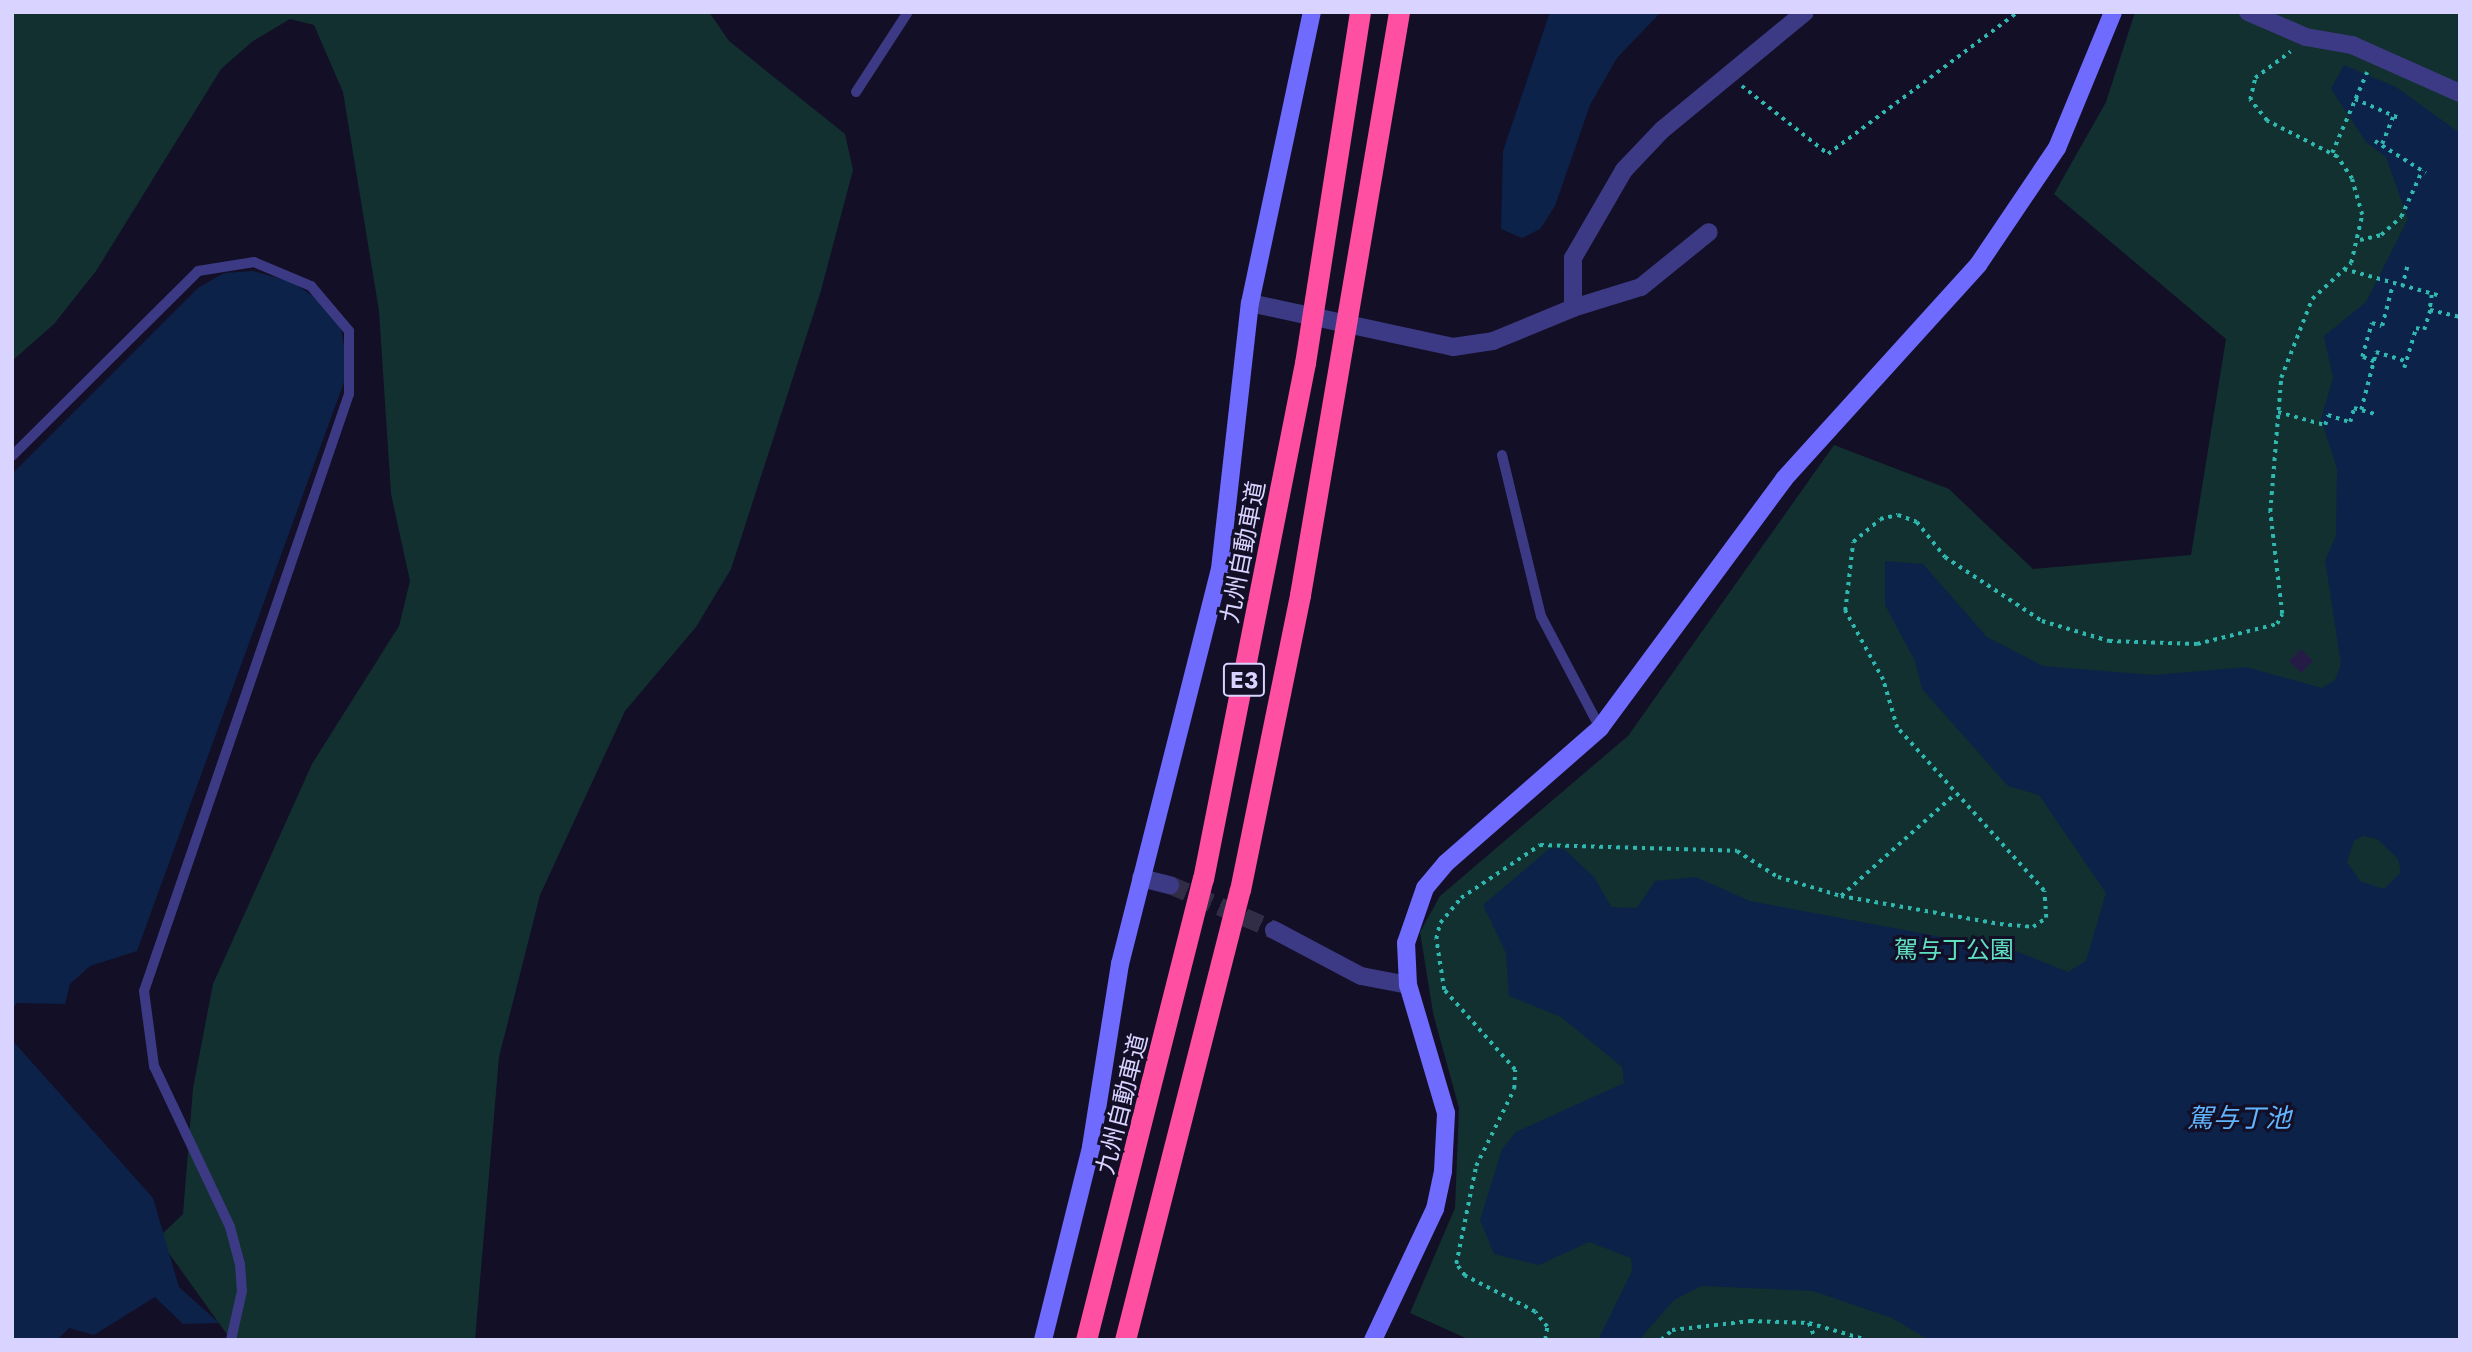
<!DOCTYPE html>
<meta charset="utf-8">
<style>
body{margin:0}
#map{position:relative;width:2472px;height:1352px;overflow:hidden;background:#130f26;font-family:Jost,"Noto Sans JP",sans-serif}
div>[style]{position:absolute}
.green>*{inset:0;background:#12302f}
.water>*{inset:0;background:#0c2248}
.building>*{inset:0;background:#241b47}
.street-tunnel>*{height:18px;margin-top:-9px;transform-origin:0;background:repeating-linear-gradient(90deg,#312d47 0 18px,transparent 0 27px)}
.path>*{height:3.5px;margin-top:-1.75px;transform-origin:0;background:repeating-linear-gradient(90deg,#2fb8b0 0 3.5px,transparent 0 8.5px)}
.lane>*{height:10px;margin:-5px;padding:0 5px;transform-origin:5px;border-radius:5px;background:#3d3a85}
.street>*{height:18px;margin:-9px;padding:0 9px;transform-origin:9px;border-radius:9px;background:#3d3a85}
.secondary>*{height:18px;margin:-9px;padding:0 9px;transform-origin:9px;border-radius:9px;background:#6f6bff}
.highway>*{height:21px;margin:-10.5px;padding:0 10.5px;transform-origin:10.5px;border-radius:10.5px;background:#ff4fa3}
span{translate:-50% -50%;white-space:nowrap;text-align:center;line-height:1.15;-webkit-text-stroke:6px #130f26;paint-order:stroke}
.shield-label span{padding:2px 5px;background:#130f26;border:2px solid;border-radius:5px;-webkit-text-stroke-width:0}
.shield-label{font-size:23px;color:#d9d4ff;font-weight:700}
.street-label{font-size:24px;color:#d9d4ff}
.park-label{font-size:24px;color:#5fe0c0}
.water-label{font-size:26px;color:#62b6ff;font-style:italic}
.frame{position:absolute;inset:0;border:14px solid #d9d4ff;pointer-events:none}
</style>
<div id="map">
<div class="green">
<div style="clip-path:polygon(12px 12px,709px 12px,729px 41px,845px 134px,853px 170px,820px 294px,731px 569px,696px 627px,625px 711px,540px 895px,499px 1057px,475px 1340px,231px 1340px,158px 1238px,183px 1214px,193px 1088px,213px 984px,312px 764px,399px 626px,410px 581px,391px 494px,379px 311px,343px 92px,314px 25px,290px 19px,253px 41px,221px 69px,96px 271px,54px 324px,12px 361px)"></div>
<div style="clip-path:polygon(2135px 12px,2460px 12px,2460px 1340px,1470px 1340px,1410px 1313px,1455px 1208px,1459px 1108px,1433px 1013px,1420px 932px,1440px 896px,1628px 736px,1834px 445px,1949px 489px,2033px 569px,2191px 555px,2226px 339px,2054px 194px,2106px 102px)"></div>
</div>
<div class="water">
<div style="clip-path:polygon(1550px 12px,1661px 12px,1617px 58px,1590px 105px,1555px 206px,1540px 229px,1522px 238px,1501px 229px,1503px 151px)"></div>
<div style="clip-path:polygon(evenodd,2344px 65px,2396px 87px,2460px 133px,2460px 1340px,1929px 1340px,1892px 1318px,1813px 1291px,1702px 1286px,1674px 1300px,1639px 1340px,1598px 1340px,1632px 1271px,1631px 1258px,1589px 1242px,1539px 1265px,1494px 1254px,1480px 1220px,1502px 1149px,1516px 1132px,1624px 1083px,1622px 1067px,1561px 1017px,1509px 996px,1506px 953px,1483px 905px,1550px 848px,1564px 849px,1595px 878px,1611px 907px,1637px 908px,1655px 881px,1696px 877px,1750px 901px,2016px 951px,2068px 972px,2086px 961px,2106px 893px,2039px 795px,2008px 786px,1922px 689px,1915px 661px,1885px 605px,1885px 561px,1923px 564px,1987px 637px,2043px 666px,2154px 675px,2246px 667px,2322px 688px,2335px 680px,2341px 664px,2325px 560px,2336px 536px,2337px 469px,2321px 419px,2333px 378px,2324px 336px,2366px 302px,2408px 219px,2386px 157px,2366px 142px,2331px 89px,2344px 65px,2363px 836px,2377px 839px,2398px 859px,2401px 872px,2384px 889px,2360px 881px,2347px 862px,2354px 841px,2363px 836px)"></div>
<div style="clip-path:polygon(253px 271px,292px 282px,319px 300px,341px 328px,348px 371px,137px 951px,90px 966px,70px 984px,65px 1004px,17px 1003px,12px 1009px,12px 474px,198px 288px,224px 273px)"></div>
<div style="clip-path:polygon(12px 1040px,153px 1198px,179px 1287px,219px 1323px,183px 1324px,155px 1297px,94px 1335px,69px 1328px,57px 1340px,12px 1340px)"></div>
</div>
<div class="building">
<div style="clip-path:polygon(2301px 649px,2313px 661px,2301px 673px,2289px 661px)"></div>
</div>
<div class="street-tunnel">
<div style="left:1170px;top:885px;width:113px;rotate:23.4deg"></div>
</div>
<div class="path">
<div style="left:1742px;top:86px;width:110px;rotate:38.3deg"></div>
<div style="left:1828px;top:154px;width:237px;rotate:-36.8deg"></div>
<div style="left:2355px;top:99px;width:50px;rotate:23.5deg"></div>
<div style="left:2375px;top:141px;width:60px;rotate:32.1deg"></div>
<div style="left:2382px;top:144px;width:29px;rotate:-68deg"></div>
<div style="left:2332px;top:153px;width:88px;rotate:-66.6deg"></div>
<div style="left:2360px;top:240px;width:22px;rotate:-13deg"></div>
<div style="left:2381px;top:235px;width:27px;rotate:-42deg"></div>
<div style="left:2401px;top:217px;width:51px;rotate:-65.5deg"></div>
<div style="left:2344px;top:269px;width:101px;rotate:15.6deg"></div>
<div style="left:2402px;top:287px;width:25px;rotate:-76deg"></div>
<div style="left:2432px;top:295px;width:15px;rotate:98deg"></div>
<div style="left:2430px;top:310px;width:31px;rotate:13deg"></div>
<div style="left:2374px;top:362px;width:13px;rotate:-157deg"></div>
<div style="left:2362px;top:357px;width:35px;rotate:-74deg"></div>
<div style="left:2372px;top:323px;width:10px;rotate:17deg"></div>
<div style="left:2382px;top:326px;width:40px;rotate:-75.6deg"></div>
<div style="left:2404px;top:368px;width:42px;rotate:-73.3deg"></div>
<div style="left:2416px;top:328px;width:8px;rotate:14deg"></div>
<div style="left:2424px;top:330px;width:21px;rotate:-73deg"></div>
<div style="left:2361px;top:410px;width:60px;rotate:-75.5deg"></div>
<div style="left:2376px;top:352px;width:30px;rotate:17deg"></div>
<div style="left:2278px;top:412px;width:49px;rotate:15.5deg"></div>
<div style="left:2325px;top:425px;width:10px;rotate:-73deg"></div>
<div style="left:2328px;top:415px;width:23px;rotate:18deg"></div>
<div style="left:2350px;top:422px;width:15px;rotate:-74deg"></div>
<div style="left:2354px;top:408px;width:25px;rotate:16deg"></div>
<div style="left:1841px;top:896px;width:150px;rotate:-41.8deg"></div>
<div style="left:1809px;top:1323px;width:18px;rotate:68deg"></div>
<div style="left:1545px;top:1340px;width:13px;rotate:-81deg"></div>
<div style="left:1547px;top:1327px;width:19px;rotate:-129deg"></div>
<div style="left:1535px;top:1312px;width:79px;rotate:-152.8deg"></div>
<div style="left:1465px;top:1276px;width:15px;rotate:-127deg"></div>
<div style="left:1456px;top:1264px;width:100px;rotate:-78.5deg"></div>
<div style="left:1476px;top:1166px;width:86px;rotate:-63.7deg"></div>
<div style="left:1514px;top:1089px;width:19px;rotate:-87deg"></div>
<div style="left:1515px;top:1070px;width:107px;rotate:-131.6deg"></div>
<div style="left:1444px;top:990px;width:52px;rotate:-98.9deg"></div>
<div style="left:1436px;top:939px;width:16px;rotate:-76deg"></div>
<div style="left:1440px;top:923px;width:33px;rotate:-50deg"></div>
<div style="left:1461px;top:898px;width:95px;rotate:-33.9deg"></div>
<div style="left:1540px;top:845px;width:197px;rotate:1.7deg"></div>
<div style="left:1737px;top:851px;width:49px;rotate:32.4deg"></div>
<div style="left:1778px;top:877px;width:66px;rotate:16.8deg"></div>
<div style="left:1841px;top:896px;width:161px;rotate:10deg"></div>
<div style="left:2000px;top:924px;width:33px;rotate:5deg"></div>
<div style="left:2033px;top:927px;width:16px;rotate:-35deg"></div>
<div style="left:2046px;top:918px;width:27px;rotate:-94deg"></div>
<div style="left:2044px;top:891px;width:219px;rotate:-132deg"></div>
<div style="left:1897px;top:728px;width:50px;rotate:-106.3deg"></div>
<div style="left:1883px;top:680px;width:79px;rotate:-118.8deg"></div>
<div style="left:1845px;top:611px;width:69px;rotate:-83.4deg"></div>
<div style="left:1853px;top:542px;width:35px;rotate:-40deg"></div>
<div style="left:1880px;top:519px;width:18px;rotate:-13deg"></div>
<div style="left:1898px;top:515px;width:20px;rotate:20deg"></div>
<div style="left:1917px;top:522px;width:45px;rotate:51.3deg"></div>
<div style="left:1945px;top:557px;width:116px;rotate:33.4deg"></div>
<div style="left:2042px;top:621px;width:70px;rotate:16.6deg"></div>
<div style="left:2109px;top:641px;width:88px;rotate:2deg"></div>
<div style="left:2197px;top:644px;width:82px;rotate:-14deg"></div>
<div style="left:2277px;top:624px;width:11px;rotate:-63deg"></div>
<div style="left:2282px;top:614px;width:103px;rotate:-96.7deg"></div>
<div style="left:2270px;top:512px;width:134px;rotate:-85.3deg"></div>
<div style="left:2281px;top:378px;width:85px;rotate:-68.6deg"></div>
<div style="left:2312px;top:299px;width:53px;rotate:-42.7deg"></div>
<div style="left:2351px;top:263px;width:49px;rotate:-77.1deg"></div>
<div style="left:2362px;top:215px;width:37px;rotate:-106deg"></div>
<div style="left:2352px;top:179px;width:27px;rotate:-124deg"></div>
<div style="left:2337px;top:157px;width:79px;rotate:-152.8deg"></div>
<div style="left:2267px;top:121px;width:27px;rotate:-129deg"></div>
<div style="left:2250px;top:100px;width:23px;rotate:-77deg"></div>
<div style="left:2255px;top:78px;width:44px;rotate:-36.6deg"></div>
<div style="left:1661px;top:1340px;width:15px;rotate:-42deg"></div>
<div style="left:1672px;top:1330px;width:79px;rotate:-6.6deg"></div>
<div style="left:1750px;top:1321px;width:59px;rotate:1.9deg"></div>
<div style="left:1809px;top:1323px;width:60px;rotate:16.3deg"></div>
</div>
<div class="lane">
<div style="left:856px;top:92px;width:95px;rotate:-57deg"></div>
<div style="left:1502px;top:455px;width:166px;rotate:76.4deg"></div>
<div style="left:1541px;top:616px;width:127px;rotate:62.2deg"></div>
<div style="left:12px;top:456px;width:262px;rotate:-44.8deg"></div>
<div style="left:198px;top:271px;width:57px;rotate:-9.1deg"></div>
<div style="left:254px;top:262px;width:62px;rotate:22.8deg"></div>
<div style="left:311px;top:286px;width:59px;rotate:49.8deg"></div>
<div style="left:349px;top:331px;width:63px;rotate:90deg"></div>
<div style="left:349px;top:394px;width:631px;rotate:108.95deg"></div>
<div style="left:144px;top:991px;width:76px;rotate:82.4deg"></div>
<div style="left:154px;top:1066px;width:178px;rotate:64.7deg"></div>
<div style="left:230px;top:1227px;width:38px;rotate:75deg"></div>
<div style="left:240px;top:1264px;width:27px;rotate:86deg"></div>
<div style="left:242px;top:1291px;width:50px;rotate:102.7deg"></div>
</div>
<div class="street">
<div style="left:2248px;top:12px;width:63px;rotate:23.3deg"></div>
<div style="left:2306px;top:37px;width:47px;rotate:9.9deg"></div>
<div style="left:2352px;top:45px;width:118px;rotate:24deg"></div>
<div style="left:1250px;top:303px;width:208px;rotate:12.2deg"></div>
<div style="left:1453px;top:347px;width:40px;rotate:-8.5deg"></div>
<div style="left:1493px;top:341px;width:87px;rotate:-22.4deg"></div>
<div style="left:1573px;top:308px;width:50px;rotate:-90deg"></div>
<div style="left:1573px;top:258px;width:102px;rotate:-59.9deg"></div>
<div style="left:1624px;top:170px;width:55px;rotate:-46.5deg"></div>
<div style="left:1662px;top:130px;width:185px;rotate:-39.5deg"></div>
<div style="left:1573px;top:308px;width:71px;rotate:-17.2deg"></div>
<div style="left:1641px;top:287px;width:87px;rotate:-39deg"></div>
<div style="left:1141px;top:878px;width:30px;rotate:14deg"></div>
<div style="left:1274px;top:930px;width:98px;rotate:27.9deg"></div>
<div style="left:1361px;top:976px;width:48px;rotate:10.8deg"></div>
</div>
<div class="secondary">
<div style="left:1043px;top:1340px;width:199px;rotate:-76deg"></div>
<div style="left:1091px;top:1147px;width:185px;rotate:-81deg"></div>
<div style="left:1120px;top:964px;width:407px;rotate:-75.8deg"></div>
<div style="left:1220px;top:569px;width:268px;rotate:-83.6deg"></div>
<div style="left:1250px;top:303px;width:298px;rotate:-78deg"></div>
<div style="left:1373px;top:1340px;width:145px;rotate:-64.7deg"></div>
<div style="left:1435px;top:1209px;width:39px;rotate:-78deg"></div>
<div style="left:1443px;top:1171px;width:58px;rotate:-87deg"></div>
<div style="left:1446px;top:1113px;width:134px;rotate:-106.5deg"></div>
<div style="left:1408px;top:985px;width:42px;rotate:-92.7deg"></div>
<div style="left:1406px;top:943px;width:58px;rotate:-70.9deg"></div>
<div style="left:1425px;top:888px;width:33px;rotate:-50deg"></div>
<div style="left:1446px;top:863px;width:205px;rotate:-41.2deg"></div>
<div style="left:1600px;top:728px;width:310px;rotate:-53.5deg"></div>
<div style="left:1784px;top:479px;width:289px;rotate:-47.8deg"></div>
<div style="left:1978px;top:265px;width:141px;rotate:-56deg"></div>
<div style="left:2057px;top:148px;width:147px;rotate:-67.6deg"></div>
</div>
<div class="highway">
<div style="left:1086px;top:1340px;width:476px;rotate:-75.8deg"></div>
<div style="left:1203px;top:879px;width:526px;rotate:-78.82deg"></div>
<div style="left:1305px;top:363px;width:355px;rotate:-81.1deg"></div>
<div style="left:1125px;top:1340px;width:464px;rotate:-75.7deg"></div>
<div style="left:1240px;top:890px;width:301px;rotate:-78.5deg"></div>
<div style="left:1300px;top:595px;width:591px;rotate:-80.36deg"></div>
</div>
<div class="shield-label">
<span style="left:1244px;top:680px">E3</span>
</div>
<div class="street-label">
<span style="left:1243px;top:552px;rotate:-79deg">九州自動車道</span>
<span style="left:1122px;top:1104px;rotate:-76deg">九州自動車道</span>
</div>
<div class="park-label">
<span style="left:1954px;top:950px">駕与丁公園</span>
</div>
<div class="water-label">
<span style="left:2239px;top:1119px">駕与丁池</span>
</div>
<div class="frame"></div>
</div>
